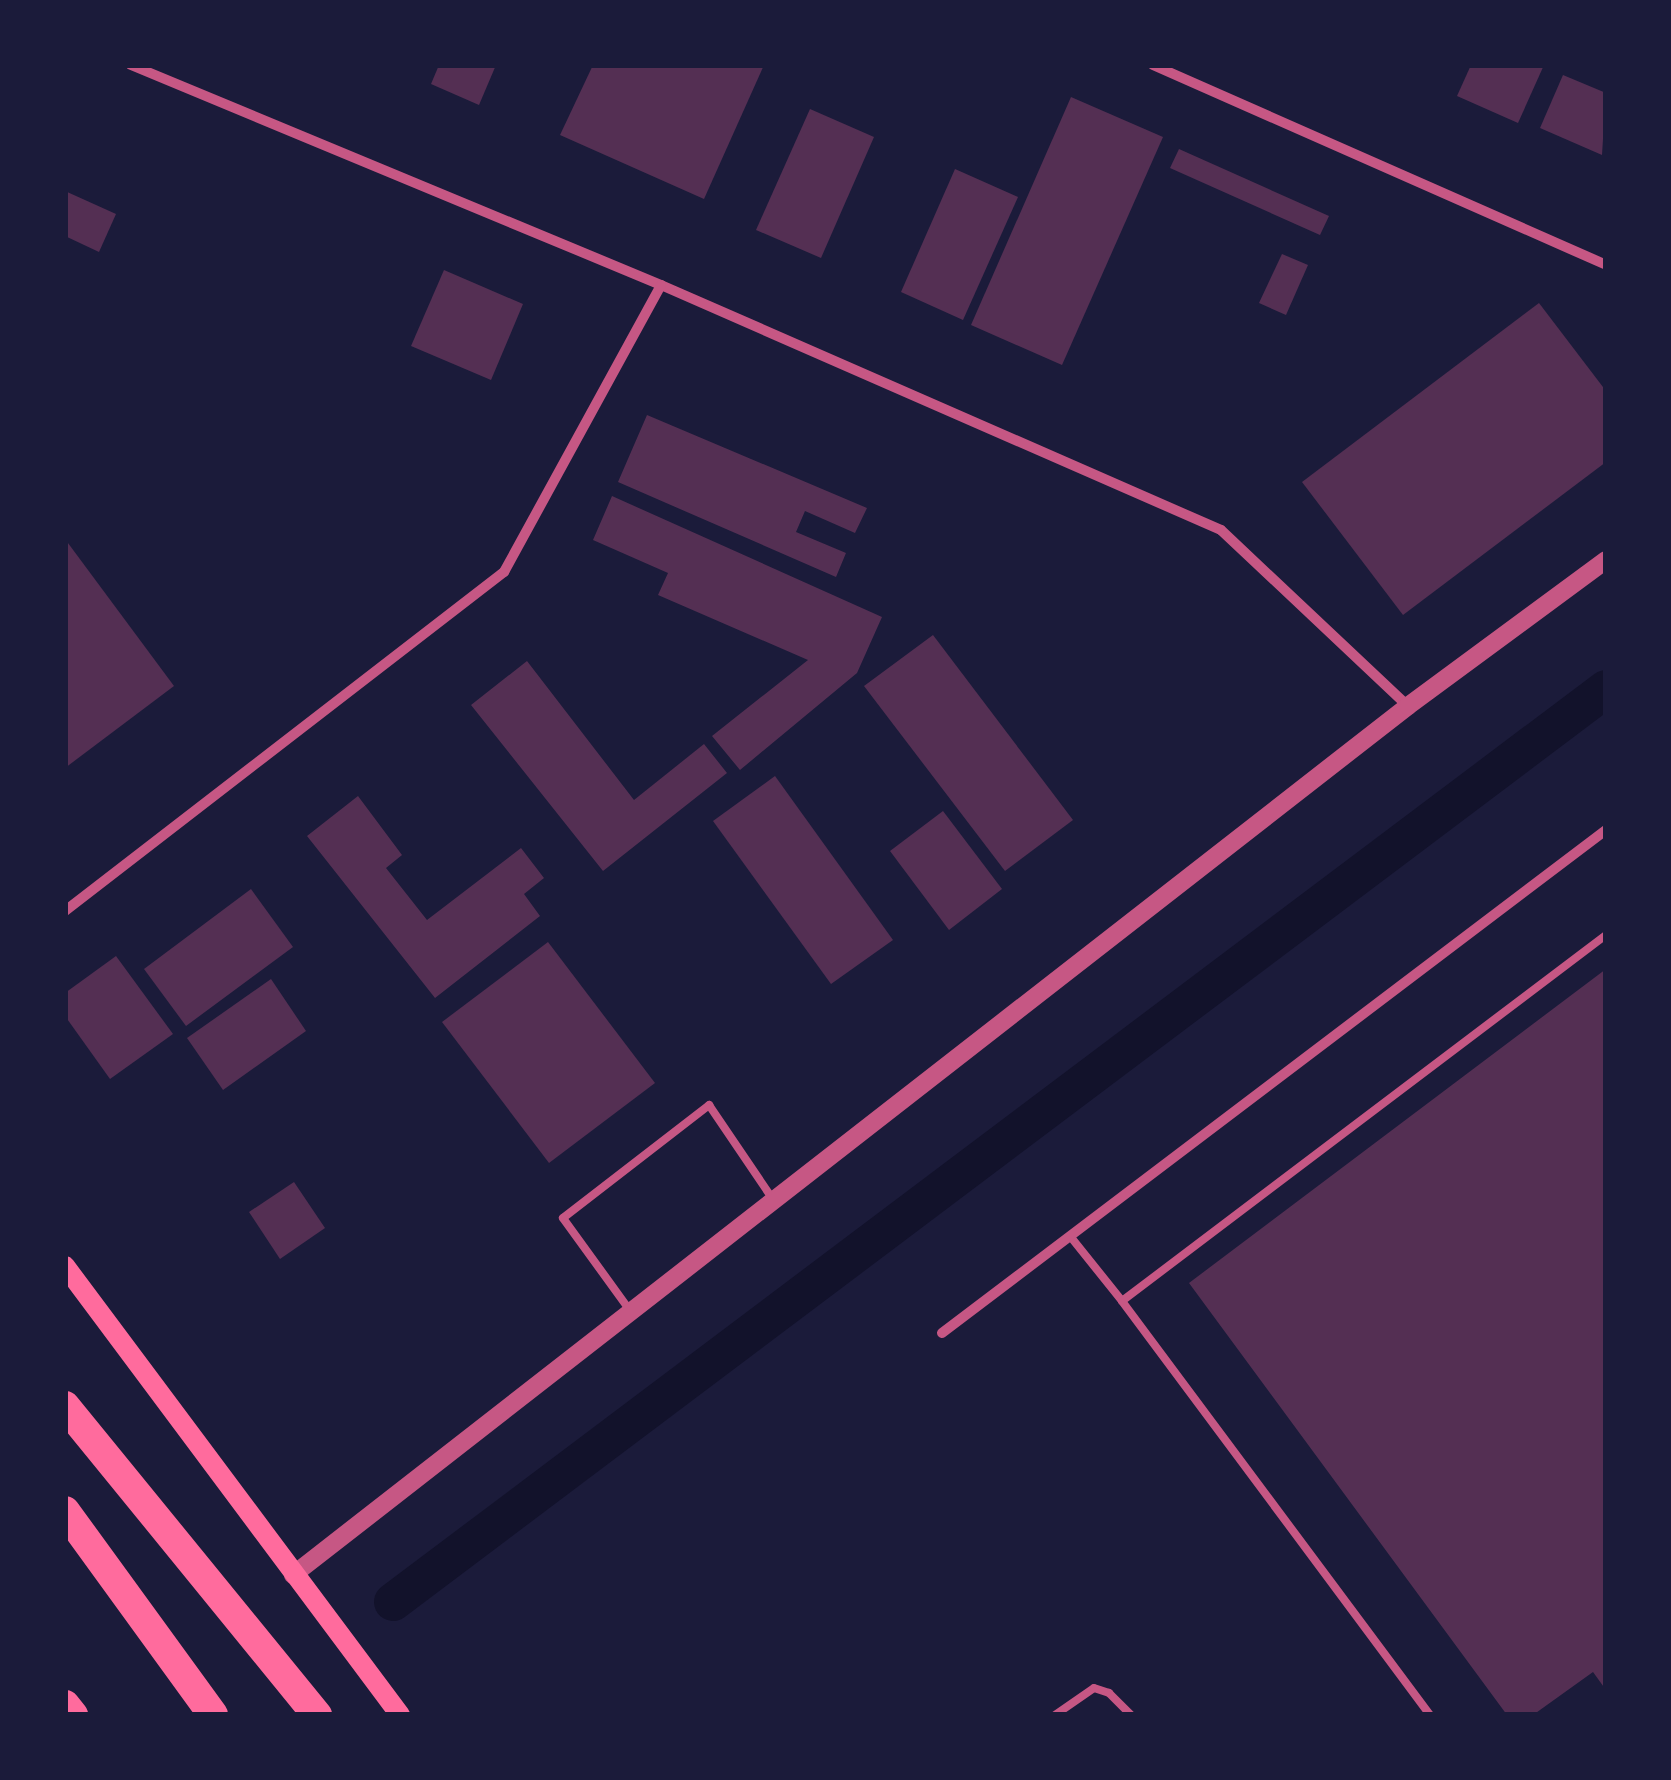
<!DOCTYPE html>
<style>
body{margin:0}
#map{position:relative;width:1671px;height:1780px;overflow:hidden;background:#1b1b3a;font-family:Quicksand,sans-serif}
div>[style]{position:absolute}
.canal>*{height:38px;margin:-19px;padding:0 19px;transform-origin:19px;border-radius:19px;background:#12122b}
.building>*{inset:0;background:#542f53}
.service>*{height:8px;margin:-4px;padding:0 4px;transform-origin:4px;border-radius:4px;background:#c65784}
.minor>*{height:10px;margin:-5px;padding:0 5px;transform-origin:5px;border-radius:5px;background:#c65784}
.tertiary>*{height:18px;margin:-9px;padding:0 9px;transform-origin:9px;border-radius:9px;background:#c65784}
.secondary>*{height:20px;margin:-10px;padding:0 10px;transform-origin:10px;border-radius:10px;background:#ff6b9d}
.motorway>*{height:30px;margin:-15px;padding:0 15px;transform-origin:15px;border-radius:15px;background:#ff6b9d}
span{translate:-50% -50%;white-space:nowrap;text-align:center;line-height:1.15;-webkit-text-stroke:8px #1b1b3a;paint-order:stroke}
.frame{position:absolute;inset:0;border:68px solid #1b1b3a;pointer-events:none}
</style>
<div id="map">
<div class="canal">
<div style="left:393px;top:1602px;width:1518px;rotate:-36.97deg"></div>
</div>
<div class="building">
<div style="clip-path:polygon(439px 65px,496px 65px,479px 105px,431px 84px)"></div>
<div style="clip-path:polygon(593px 65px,764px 65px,704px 199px,560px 135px)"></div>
<div style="clip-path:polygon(1471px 65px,1544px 65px,1518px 123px,1457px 96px)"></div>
<div style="clip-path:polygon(1563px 75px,1606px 93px,1602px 155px,1540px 128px)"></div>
<div style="clip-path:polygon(1071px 97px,1163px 137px,1062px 365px,971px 325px)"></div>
<div style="clip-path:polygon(810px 109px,874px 137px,821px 258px,756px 230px)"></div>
<div style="clip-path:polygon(1179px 149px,1329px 216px,1320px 235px,1170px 168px)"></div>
<div style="clip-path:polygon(955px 169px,1018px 197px,963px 320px,901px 292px)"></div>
<div style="clip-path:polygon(65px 191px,116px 214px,99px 252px,65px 236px)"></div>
<div style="clip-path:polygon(1282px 254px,1308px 265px,1286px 315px,1259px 303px)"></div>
<div style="clip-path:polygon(444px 270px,523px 304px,491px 380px,411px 346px)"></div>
<div style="clip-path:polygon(1539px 303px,1606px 391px,1606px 462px,1403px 615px,1302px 482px)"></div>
<div style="clip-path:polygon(647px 415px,867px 508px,855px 533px,805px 511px,796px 532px,846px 553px,836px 577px,618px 482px)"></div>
<div style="clip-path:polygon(612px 496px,882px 617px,857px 673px,740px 770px,712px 736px,808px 660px,658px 595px,668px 573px,593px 540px)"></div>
<div style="clip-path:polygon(65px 539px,174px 686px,65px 768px)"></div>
<div style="clip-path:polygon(933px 635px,1073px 820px,1005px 871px,864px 686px)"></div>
<div style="clip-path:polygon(527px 661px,634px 800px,704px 744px,727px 773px,603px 871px,471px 705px)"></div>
<div style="clip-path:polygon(775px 776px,893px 940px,831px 984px,713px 821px)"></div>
<div style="clip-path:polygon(358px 796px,402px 855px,386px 868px,427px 920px,521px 848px,544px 878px,524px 894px,540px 916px,435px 998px,307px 836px)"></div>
<div style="clip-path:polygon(943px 811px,1002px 889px,949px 930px,890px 851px)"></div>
<div style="clip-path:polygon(251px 889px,293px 947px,186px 1026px,144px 969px)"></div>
<div style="clip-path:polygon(548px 942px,655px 1083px,549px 1163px,442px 1022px)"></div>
<div style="clip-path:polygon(116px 956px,173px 1034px,110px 1079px,65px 1016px,65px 993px)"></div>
<div style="clip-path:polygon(1606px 969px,1606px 1690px,1593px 1672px,1533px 1715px,1507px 1715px,1189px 1283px)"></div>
<div style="clip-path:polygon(271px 979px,306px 1031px,223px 1090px,187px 1038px)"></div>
<div style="clip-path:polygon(294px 1182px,325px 1228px,280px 1259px,249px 1212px)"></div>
</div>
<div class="service">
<div style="left:1070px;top:1236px;width:83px;rotate:51.3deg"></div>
<div style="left:631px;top:1312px;width:116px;rotate:-125.9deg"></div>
<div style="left:563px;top:1218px;width:185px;rotate:-37.7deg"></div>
<div style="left:709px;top:1105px;width:116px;rotate:55.9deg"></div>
<div style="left:1055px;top:1715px;width:47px;rotate:-34.7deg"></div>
<div style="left:1094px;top:1688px;width:16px;rotate:18deg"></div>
<div style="left:1109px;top:1693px;width:31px;rotate:45deg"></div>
<div style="left:1430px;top:1715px;width:516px;rotate:-126.65deg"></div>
<div style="left:1122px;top:1301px;width:607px;rotate:-37.1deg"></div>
</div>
<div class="minor">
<div style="left:131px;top:65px;width:574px;rotate:22.54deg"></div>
<div style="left:661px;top:285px;width:611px;rotate:23.63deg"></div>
<div style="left:1221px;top:530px;width:257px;rotate:43.3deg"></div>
<div style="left:1153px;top:65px;width:495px;rotate:23.8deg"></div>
<div style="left:65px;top:911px;width:555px;rotate:-37.68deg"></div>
<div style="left:504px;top:572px;width:327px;rotate:-61.3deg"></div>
<div style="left:942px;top:1333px;width:833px;rotate:-37.15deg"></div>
</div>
<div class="tertiary">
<div style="left:293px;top:1575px;width:1414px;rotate:-37.93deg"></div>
<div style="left:1408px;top:706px;width:246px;rotate:-36.4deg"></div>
</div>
<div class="secondary">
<div style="left:65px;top:1266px;width:560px;rotate:53.27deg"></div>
</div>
<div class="motorway">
<div style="left:65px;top:1406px;width:399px;rotate:50.8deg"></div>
<div style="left:65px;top:1511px;width:252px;rotate:54deg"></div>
<div style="left:65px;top:1705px;width:13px;rotate:51deg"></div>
</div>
<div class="frame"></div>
</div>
